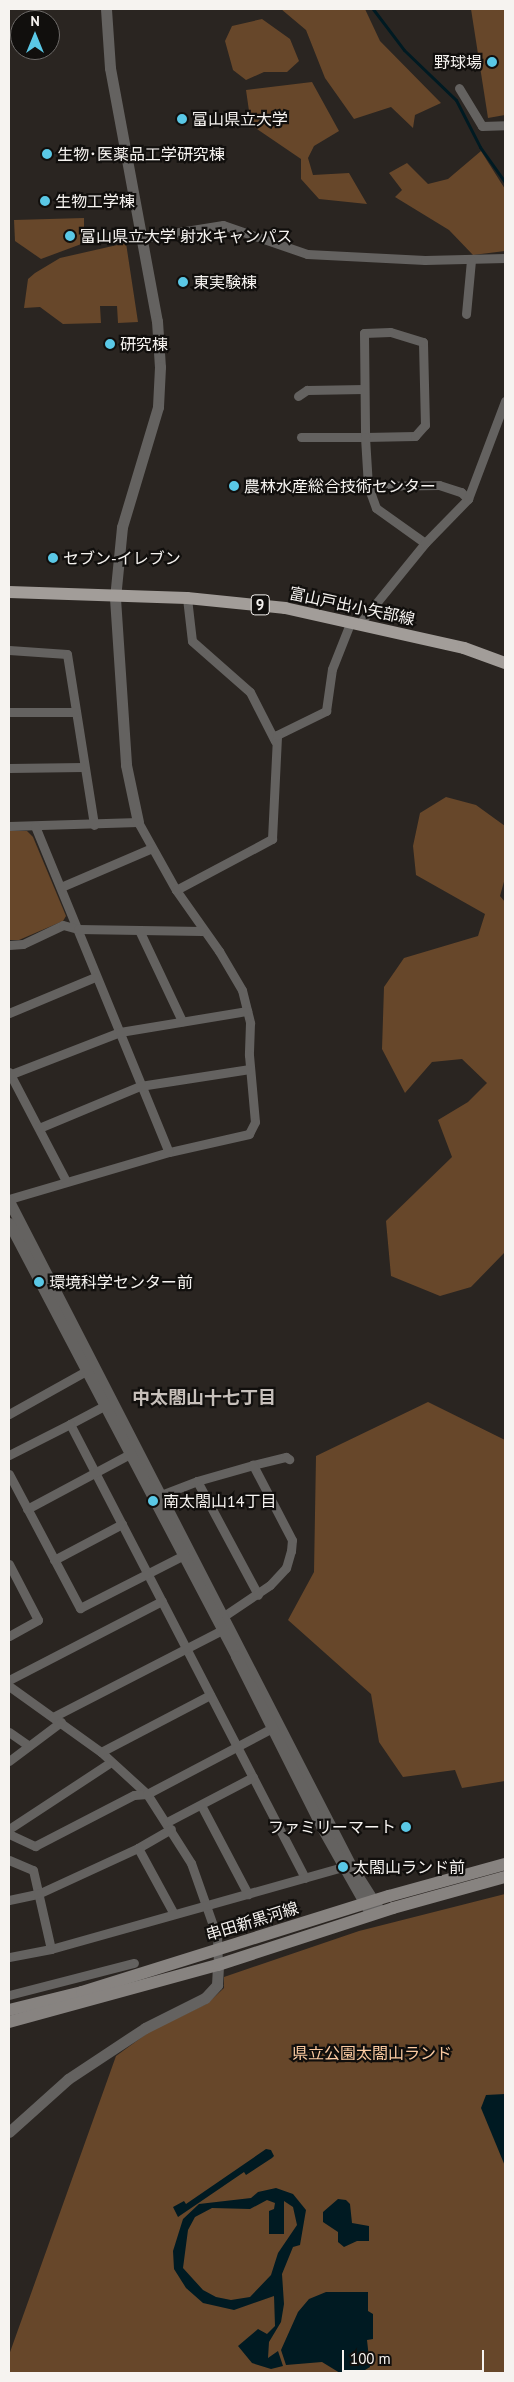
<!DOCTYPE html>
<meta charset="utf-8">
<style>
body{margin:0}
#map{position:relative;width:514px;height:2382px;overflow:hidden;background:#2a2521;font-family:"PT Sans","Noto Sans JP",sans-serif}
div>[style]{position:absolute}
.green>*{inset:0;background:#67472a}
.water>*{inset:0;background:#001a22}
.stream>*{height:3px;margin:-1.5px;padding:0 1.5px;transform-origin:1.5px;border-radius:1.5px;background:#001a22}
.minor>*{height:9px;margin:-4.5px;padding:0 4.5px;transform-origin:4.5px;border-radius:4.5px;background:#646260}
.tertiary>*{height:11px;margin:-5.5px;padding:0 5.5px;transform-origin:5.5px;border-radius:5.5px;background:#646260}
.secondary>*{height:12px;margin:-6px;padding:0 6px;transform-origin:6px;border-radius:6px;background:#878380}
.primary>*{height:12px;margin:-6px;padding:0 6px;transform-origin:6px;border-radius:6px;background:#a29d99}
.dots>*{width:14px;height:14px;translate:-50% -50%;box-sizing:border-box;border:2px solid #110f0d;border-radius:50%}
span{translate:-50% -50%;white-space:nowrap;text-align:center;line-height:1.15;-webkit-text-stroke:4.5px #110f0d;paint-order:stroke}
.shield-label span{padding:1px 4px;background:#110f0d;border:1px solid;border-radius:4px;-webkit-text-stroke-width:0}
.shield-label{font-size:15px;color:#f6f3f0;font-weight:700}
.poi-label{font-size:16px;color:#f6f3f0}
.right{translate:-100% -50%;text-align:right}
.left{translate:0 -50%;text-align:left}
.street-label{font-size:16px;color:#f6f3f0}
.park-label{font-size:16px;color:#fccba2}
.neighbourhood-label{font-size:18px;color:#c7c0bb;font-weight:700}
.frame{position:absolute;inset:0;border:10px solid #f6f3f0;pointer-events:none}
.north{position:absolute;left:10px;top:10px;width:50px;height:50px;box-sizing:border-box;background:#110f0d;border:1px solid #6d6a68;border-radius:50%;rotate:0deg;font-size:14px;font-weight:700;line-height:20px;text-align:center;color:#f6f3f0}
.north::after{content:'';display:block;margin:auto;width:18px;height:22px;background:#5ac8e6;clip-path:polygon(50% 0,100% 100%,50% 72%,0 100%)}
.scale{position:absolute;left:342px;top:2350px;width:142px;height:22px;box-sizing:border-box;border:2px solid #f6f3f0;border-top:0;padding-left:6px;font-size:15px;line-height:18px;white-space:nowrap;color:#f6f3f0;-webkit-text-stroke:4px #110f0d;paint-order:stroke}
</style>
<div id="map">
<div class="green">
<div style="clip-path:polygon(281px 9px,365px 9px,380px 41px,441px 103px,415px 115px,413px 128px,391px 107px,354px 119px,325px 78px,306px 30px)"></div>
<div style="clip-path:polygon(471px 9px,505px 9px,505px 115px,488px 118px)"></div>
<div style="clip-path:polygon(262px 19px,290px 39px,299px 61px,287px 72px,264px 72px,246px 80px,233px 70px,225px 41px,232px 26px)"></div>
<div style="clip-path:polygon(312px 82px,339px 131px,314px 146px,308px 158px,313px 175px,349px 173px,367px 204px,319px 199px,301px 179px,301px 159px,251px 125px,246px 90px)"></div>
<div style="clip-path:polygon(481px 151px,505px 189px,505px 251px,473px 255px,449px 230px,395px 197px,402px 190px,389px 173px,407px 163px,428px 184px,448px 179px)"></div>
<div style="clip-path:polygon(84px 218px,84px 243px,41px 259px,15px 241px,14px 220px)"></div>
<div style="clip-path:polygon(126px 243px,138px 322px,118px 323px,117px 306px,100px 306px,101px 323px,63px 324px,40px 307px,24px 308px,28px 279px,35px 273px,60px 258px)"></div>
<div style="clip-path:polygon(446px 797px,476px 805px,505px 826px,505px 878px,500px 896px,505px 902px,505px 1252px,471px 1287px,440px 1296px,391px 1276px,386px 1221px,452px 1157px,438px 1120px,468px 1102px,487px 1083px,462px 1059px,432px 1062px,405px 1093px,382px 1049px,384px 987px,404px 958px,478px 936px,485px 914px,416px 875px,413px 846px,420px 813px)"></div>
<div style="clip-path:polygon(9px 831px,27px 831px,33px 837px,66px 916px,63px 921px,19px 940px,9px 940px)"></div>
<div style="clip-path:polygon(428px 1402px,505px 1440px,505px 1781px,462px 1788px,455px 1770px,403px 1777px,379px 1742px,371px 1694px,288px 1620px,314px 1572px,316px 1456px)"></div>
<div style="clip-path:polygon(505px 1894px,505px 2373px,9px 2373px,9px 2355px,116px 2056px,149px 2032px,208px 2003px,224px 1988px,224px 1977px,359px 1931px)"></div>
</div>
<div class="water">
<div style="clip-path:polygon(505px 2094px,505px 2166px,481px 2108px,486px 2095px)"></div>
<div style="clip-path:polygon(266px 2149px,271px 2150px,274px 2156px,272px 2158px,246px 2175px,244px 2172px,178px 2217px,173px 2207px,184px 2201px,186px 2204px)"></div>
<div style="clip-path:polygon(evenodd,276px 2188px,293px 2194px,306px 2210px,300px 2245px,293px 2247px,282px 2274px,284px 2304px,281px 2322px,269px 2342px,268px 2358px,278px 2351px,283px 2366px,271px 2369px,252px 2363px,238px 2346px,258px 2329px,267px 2334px,275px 2326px,274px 2296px,234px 2310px,203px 2303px,186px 2288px,174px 2269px,173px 2251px,183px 2219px,199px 2204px,251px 2198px,258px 2192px,276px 2188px,267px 2200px,275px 2203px,274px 2209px,269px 2211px,269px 2234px,284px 2234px,284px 2201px,293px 2207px,297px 2225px,278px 2253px,271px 2275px,250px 2297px,231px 2300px,216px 2297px,203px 2290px,183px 2268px,188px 2230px,195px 2217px,212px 2208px,250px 2209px,267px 2200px)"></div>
<div style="clip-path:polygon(338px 2199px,346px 2200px,350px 2204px,352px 2223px,369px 2226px,369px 2241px,357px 2241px,344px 2247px,338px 2242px,338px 2232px,323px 2222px,323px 2212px)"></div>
<div style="clip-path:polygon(326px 2292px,368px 2292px,368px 2311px,373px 2314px,373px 2339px,367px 2340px,370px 2367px,360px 2373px,340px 2373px,322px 2362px,286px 2365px,281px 2350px,298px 2312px,309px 2299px)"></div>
</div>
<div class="stream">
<div style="left:373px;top:9px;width:51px;rotate:52.9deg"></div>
<div style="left:404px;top:50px;width:72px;rotate:43.9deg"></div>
<div style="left:456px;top:100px;width:53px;rotate:62.9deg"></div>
<div style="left:480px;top:147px;width:43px;rotate:54.5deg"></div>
</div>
<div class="minor">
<div style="left:459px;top:88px;width:44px;rotate:58.8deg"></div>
<div style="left:482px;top:126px;width:23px;rotate:-2deg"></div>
<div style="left:142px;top:238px;width:82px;rotate:-9.1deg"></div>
<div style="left:223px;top:225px;width:89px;rotate:19deg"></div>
<div style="left:307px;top:254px;width:118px;rotate:2.9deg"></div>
<div style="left:425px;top:260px;width:80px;rotate:-1.4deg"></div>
<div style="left:466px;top:314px;width:54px;rotate:-84.7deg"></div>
<div style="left:298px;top:396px;width:11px;rotate:-34deg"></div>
<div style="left:307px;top:390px;width:57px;rotate:-1deg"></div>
<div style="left:301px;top:437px;width:64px"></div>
<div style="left:365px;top:437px;width:50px;rotate:-1.1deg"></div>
<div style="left:415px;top:436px;width:15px;rotate:-48deg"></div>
<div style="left:425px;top:425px;width:83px;rotate:-91.4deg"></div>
<div style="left:423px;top:342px;width:34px;rotate:-163deg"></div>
<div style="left:390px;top:332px;width:26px;rotate:178deg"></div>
<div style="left:364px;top:333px;width:104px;rotate:89.4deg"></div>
<div style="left:365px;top:437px;width:49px;rotate:86.5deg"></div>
<div style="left:425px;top:543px;width:60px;rotate:-144.5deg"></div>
<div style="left:376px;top:508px;width:23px;rotate:-110deg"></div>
<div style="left:368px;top:486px;width:71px;rotate:-0.8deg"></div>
<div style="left:439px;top:485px;width:23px;rotate:18deg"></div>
<div style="left:461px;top:492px;width:10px;rotate:45deg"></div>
<div style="left:187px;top:598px;width:43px;rotate:83.4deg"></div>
<div style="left:192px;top:641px;width:77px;rotate:41.3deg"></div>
<div style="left:250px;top:692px;width:55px;rotate:63deg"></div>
<div style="left:360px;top:623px;width:103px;rotate:-50.9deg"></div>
<div style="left:425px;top:543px;width:62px;rotate:-45.7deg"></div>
<div style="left:468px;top:499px;width:105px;rotate:-69.3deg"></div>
<div style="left:9px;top:650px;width:58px;rotate:3.9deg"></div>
<div style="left:67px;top:654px;width:173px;rotate:81deg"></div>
<div style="left:9px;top:712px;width:66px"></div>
<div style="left:9px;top:768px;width:74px;rotate:-0.8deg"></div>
<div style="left:9px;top:826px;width:129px;rotate:-1.8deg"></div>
<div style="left:138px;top:822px;width:78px;rotate:60.8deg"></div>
<div style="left:176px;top:890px;width:75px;rotate:54.8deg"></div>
<div style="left:219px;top:951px;width:45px;rotate:59.5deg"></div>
<div style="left:242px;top:990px;width:34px;rotate:76deg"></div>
<div style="left:250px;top:1023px;width:32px;rotate:92deg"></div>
<div style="left:249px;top:1055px;width:67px;rotate:84.9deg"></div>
<div style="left:255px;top:1122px;width:13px;rotate:117deg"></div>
<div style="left:249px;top:1134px;width:82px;rotate:167.3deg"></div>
<div style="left:169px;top:1152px;width:167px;rotate:163.6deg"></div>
<div style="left:35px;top:826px;width:352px;rotate:67.7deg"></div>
<div style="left:61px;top:887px;width:99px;rotate:-23.2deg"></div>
<div style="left:176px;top:890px;width:109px;rotate:-28deg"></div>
<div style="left:272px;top:839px;width:104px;rotate:-87.2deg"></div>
<div style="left:277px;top:735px;width:55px;rotate:-26.1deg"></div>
<div style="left:326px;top:711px;width:42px;rotate:-81.9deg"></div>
<div style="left:332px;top:669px;width:52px;rotate:-68.4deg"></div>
<div style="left:139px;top:930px;width:101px;rotate:64.7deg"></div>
<div style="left:9px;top:945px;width:14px;rotate:-4deg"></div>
<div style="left:23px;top:944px;width:44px;rotate:-25.4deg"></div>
<div style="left:63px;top:925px;width:16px;rotate:15deg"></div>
<div style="left:78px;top:929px;width:124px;rotate:0.9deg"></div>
<div style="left:9px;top:1013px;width:93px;rotate:-22.7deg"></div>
<div style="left:9px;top:1072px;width:123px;rotate:62.4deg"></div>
<div style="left:9px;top:1075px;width:119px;rotate:-21.2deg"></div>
<div style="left:120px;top:1032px;width:129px;rotate:-9.4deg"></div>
<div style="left:39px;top:1128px;width:109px;rotate:-22.6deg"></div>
<div style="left:140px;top:1086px;width:111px;rotate:-8.8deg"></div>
<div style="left:104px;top:1406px;width:38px;rotate:152deg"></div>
<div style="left:70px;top:1424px;width:511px;rotate:62.63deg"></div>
<div style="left:9px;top:1414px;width:88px;rotate:-29.2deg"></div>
<div style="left:9px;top:1455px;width:68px;rotate:-26.9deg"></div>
<div style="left:9px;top:1474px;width:152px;rotate:62.1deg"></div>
<div style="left:80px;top:1608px;width:114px;rotate:-27deg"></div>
<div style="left:197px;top:1481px;width:129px;rotate:61.8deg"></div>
<div style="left:161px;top:1495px;width:39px;rotate:-21deg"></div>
<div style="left:197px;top:1481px;width:58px;rotate:-15.9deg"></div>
<div style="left:253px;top:1465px;width:34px;rotate:-14deg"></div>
<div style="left:286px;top:1457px;width:4px;rotate:34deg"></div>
<div style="left:27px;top:1509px;width:115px;rotate:-28.1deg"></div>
<div style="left:54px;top:1560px;width:77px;rotate:-27.9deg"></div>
<div style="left:9px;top:1564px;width:63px;rotate:62.6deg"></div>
<div style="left:38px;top:1620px;width:33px;rotate:151deg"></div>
<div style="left:224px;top:1616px;width:55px;rotate:-34deg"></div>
<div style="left:270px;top:1585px;width:23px;rotate:-47deg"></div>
<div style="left:286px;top:1568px;width:18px;rotate:-74deg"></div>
<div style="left:291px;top:1551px;width:11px;rotate:-85deg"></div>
<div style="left:292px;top:1540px;width:85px;rotate:-117.5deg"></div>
<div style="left:9px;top:1680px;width:172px;rotate:-27.3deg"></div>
<div style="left:9px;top:1686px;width:113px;rotate:35.7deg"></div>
<div style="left:101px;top:1752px;width:62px;rotate:42.4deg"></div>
<div style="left:147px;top:1794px;width:82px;rotate:57.5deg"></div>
<div style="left:191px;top:1863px;width:78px;rotate:70.6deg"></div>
<div style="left:217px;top:1937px;width:28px;rotate:88deg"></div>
<div style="left:53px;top:1717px;width:188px;rotate:-27.2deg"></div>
<div style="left:9px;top:1732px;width:24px;rotate:35deg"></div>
<div style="left:101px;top:1752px;width:123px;rotate:-27.6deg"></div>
<div style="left:9px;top:1761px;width:65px;rotate:-36.9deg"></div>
<div style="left:201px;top:1805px;width:101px;rotate:62.2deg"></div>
<div style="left:167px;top:1822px;width:97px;rotate:-27.6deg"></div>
<div style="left:9px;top:1829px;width:122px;rotate:-33.3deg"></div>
<div style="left:9px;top:1834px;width:29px;rotate:25deg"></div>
<div style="left:35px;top:1846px;width:111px;rotate:-27.3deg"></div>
<div style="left:134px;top:1795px;width:13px;rotate:-4deg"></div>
<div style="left:147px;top:1794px;width:141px;rotate:-27.8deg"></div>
<div style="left:138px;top:1848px;width:38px;rotate:-30deg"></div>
<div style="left:9px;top:1860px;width:26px;rotate:23deg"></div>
<div style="left:33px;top:1870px;width:81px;rotate:77.2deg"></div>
<div style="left:51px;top:1949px;width:43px;rotate:169.2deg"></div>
<div style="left:9px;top:1900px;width:30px;rotate:-12deg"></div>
<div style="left:38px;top:1894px;width:110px;rotate:-24.7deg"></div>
<div style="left:138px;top:1848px;width:75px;rotate:61.4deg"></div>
<div style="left:51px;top:1949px;width:303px;rotate:-15.7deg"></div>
<div style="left:9px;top:1995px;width:129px;rotate:-14.4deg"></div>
</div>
<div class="tertiary">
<div style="left:106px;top:9px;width:59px;rotate:86.1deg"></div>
<div style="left:110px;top:68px;width:257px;rotate:79.5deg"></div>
<div style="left:157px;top:321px;width:46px;rotate:86.3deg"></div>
<div style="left:160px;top:367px;width:40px;rotate:92.9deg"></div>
<div style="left:158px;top:407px;width:125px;rotate:106.7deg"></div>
<div style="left:122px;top:527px;width:71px;rotate:95.6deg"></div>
<div style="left:115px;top:598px;width:167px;rotate:86.2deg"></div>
<div style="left:126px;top:765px;width:58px;rotate:78.1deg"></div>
<div style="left:9px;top:1201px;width:746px;rotate:62.78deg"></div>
<div style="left:350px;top:1864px;width:52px;rotate:57.5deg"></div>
<div style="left:9px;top:1223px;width:489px;rotate:62.3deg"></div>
<div style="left:236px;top:1656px;width:190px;rotate:63.4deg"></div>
<div style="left:321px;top:1826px;width:98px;rotate:60.5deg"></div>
<div style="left:9px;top:2132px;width:79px;rotate:-41.9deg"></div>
<div style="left:68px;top:2079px;width:92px;rotate:-33.5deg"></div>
<div style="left:145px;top:2028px;width:67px;rotate:-26.6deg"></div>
<div style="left:205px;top:1998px;width:18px;rotate:-47deg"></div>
<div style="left:217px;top:1985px;width:20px;rotate:-87deg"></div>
</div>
<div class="secondary">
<div style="left:9px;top:2010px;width:75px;rotate:-13.9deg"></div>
<div style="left:82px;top:1992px;width:322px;rotate:-17.4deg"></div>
<div style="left:389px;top:1896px;width:120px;rotate:-15.4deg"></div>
<div style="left:9px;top:2022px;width:217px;rotate:-15.3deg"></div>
<div style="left:218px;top:1965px;width:184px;rotate:-18deg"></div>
<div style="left:393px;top:1908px;width:116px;rotate:-15.5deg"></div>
</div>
<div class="primary">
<div style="left:9px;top:592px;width:178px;rotate:1.9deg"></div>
<div style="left:187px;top:598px;width:99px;rotate:5.8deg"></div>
<div style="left:285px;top:608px;width:183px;rotate:12.6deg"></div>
<div style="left:464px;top:648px;width:44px;rotate:20.1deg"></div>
</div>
<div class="dots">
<div style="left:492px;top:62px;background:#5ac8e6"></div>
<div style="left:182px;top:119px;background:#5ac8e6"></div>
<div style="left:47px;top:154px;background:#5ac8e6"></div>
<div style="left:45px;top:201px;background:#5ac8e6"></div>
<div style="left:70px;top:236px;background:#5ac8e6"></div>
<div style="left:183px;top:282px;background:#5ac8e6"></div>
<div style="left:110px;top:344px;background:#5ac8e6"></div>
<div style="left:234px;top:486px;background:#5ac8e6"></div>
<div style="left:53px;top:558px;background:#5ac8e6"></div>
<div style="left:39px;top:1282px;background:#5ac8e6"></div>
<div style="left:153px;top:1501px;background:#5ac8e6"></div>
<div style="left:406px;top:1827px;background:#5ac8e6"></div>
<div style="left:343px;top:1867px;background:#5ac8e6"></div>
</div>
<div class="shield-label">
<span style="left:260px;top:605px">9</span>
</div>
<div class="poi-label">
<span class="right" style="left:482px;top:62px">野球場</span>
<span class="left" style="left:192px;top:119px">富山県立大学</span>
<span class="left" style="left:57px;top:154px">生物･医薬品工学研究棟</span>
<span class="left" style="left:55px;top:201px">生物工学棟</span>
<span class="left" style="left:80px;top:236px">富山県立大学 射水キャンパス</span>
<span class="left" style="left:193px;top:282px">東実験棟</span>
<span class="left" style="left:120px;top:344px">研究棟</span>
<span class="left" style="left:244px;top:486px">農林水産総合技術センター</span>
<span class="left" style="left:63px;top:558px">セブン-イレブン</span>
<span class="left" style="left:49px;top:1282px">環境科学センター前</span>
<span class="left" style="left:163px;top:1501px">南太閤山14丁目</span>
<span class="right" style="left:396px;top:1827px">ファミリーマート</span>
<span class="left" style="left:353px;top:1867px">太閤山ランド前</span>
</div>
<div class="street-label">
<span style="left:352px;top:606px;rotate:12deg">富山戸出小矢部線</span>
<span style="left:252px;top:1921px;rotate:-17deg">串田新黒河線</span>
</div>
<div class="park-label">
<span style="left:372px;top:2053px">県立公園太閤山ランド</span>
</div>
<div class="neighbourhood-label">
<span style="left:204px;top:1398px">中太閤山十七丁目</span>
</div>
<div class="frame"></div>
<div class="north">N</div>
<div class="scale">100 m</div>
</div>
